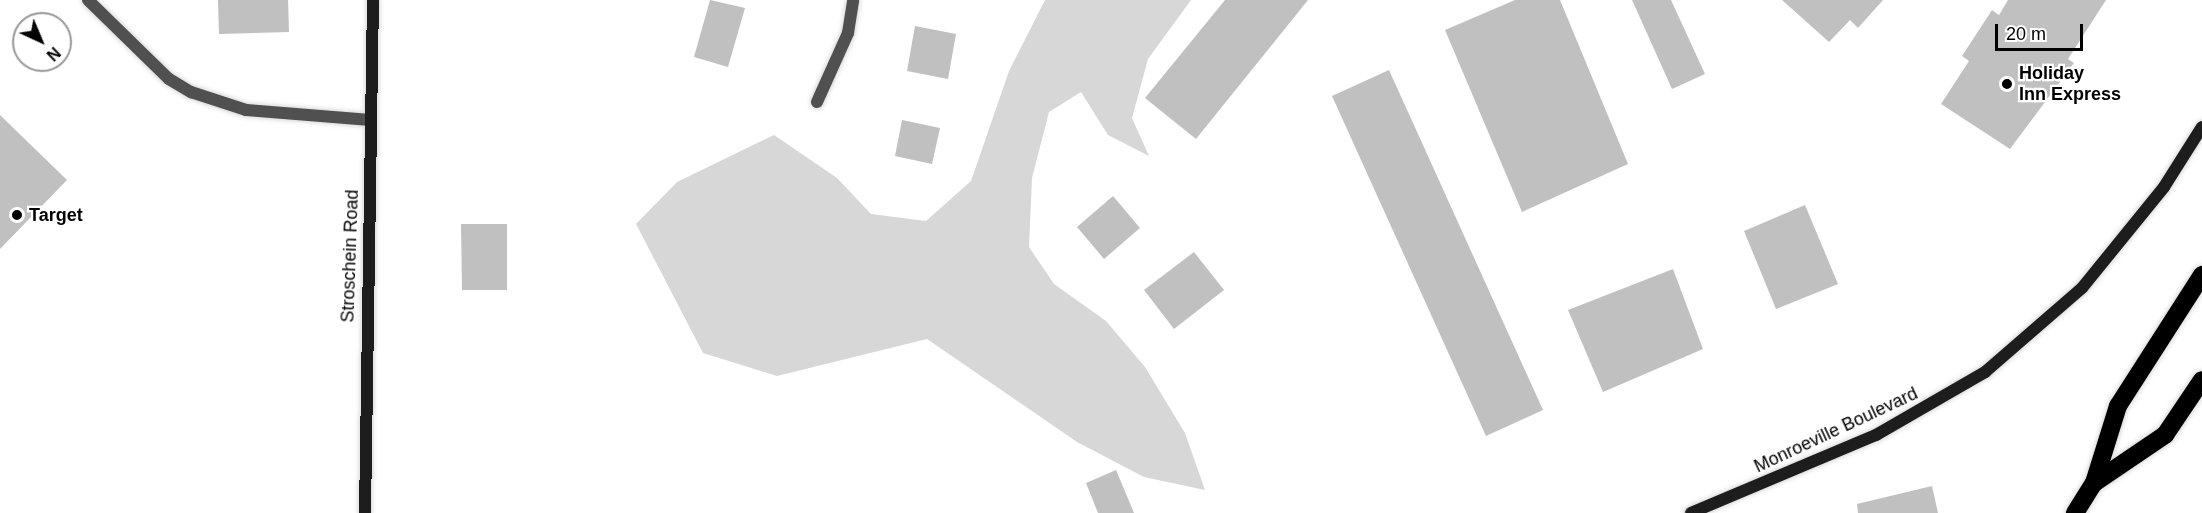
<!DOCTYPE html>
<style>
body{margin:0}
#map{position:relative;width:2202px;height:513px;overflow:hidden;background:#fff;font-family:Helvetica,sans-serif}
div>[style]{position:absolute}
.green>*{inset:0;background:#d7d7d7}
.building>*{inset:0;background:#c0c0c0}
.roads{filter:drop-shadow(0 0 2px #dbdbdb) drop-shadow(0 0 2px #dbdbdb)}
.street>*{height:12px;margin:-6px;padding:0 6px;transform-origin:6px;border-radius:6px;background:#505050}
.secondary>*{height:12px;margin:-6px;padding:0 6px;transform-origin:6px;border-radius:6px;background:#1d1d1d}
.highway>*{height:18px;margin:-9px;padding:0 9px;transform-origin:9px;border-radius:9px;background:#000}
.dots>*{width:16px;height:16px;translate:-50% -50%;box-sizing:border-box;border:3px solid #fff;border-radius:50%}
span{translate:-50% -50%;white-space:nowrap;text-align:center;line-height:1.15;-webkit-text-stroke:4.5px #fff;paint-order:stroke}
.poi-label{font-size:18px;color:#000;font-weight:700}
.left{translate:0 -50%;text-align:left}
.street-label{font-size:18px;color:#000}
.north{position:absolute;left:12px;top:12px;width:60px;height:60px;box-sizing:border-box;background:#fff;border:2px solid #999;border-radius:50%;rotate:136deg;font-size:16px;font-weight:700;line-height:24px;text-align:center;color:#000}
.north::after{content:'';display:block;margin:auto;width:21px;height:27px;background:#000;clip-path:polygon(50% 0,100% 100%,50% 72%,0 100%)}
.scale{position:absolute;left:1995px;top:24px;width:88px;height:27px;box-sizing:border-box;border:3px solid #000;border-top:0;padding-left:8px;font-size:18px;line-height:21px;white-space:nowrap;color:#000;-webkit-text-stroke:4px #fff;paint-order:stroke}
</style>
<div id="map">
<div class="green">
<div style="clip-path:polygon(1045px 0,1191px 0,1148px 59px,1132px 118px,1149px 156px,1108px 135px,1081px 92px,1049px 112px,1032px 178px,1029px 247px,1054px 284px,1106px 321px,1145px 367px,1185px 433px,1205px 490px,1144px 477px,1077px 442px,927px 339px,777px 376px,703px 353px,636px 224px,677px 182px,774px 135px,837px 178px,871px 214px,926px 221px,971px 181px,1009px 71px)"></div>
</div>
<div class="building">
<div style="clip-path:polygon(218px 0,288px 0,289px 32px,219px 34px)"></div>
<div style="clip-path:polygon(710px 0,745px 8px,728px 67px,694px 57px)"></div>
<div style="clip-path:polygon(1225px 0,1308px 0,1196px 139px,1145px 98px)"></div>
<div style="clip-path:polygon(1515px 0,1560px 0,1628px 164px,1522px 212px,1445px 30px)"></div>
<div style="clip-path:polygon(1632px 0,1671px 0,1705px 74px,1672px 89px)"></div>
<div style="clip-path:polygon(1782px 0,1883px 0,1858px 28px,1850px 20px,1829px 42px)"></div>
<div style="clip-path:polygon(2008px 0,2106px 0,2068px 59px,2074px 63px,2010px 149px,1941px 104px,1969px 61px,1962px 56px,1992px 10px,1999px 15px)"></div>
<div style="clip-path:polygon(915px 26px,956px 34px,948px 79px,907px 71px)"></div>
<div style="clip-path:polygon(1389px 70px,1543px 410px,1486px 436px,1332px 96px)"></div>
<div style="clip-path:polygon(0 115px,67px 180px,0 249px)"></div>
<div style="clip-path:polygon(902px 120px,940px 128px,932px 164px,895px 156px)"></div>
<div style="clip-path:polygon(1113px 196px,1140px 228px,1104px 259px,1077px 227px)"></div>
<div style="clip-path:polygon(1805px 205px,1838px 284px,1776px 309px,1744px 231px)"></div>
<div style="clip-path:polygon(461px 224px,507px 224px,507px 290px,462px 290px)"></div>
<div style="clip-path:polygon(1194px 252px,1224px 290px,1174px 329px,1144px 290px)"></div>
<div style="clip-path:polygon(1673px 269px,1703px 349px,1603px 392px,1568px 310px)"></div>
<div style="clip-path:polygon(1116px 470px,1134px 513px,1098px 513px,1086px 483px)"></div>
<div style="clip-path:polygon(1932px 486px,1938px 513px,1858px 513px,1857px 504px)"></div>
</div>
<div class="roads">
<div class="street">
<div style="left:88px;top:0;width:113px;rotate:44.3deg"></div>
<div style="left:169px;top:79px;width:26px;rotate:31deg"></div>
<div style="left:191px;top:92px;width:58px;rotate:18.1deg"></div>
<div style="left:246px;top:110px;width:125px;rotate:4.6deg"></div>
<div style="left:817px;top:102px;width:76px;rotate:-65.8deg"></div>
<div style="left:848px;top:33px;width:33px;rotate:-81deg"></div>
</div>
<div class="secondary">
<div style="left:365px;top:513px;width:513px;rotate:-89.11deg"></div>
<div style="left:1691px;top:513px;width:201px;rotate:-22.9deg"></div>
<div style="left:1876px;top:435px;width:126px;rotate:-30deg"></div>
<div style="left:1985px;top:372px;width:128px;rotate:-40.9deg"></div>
<div style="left:2082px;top:288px;width:130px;rotate:-50.9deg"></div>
<div style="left:2164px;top:187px;width:71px;rotate:-57.7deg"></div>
</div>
<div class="highway">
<div style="left:2094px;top:483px;width:86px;rotate:-34.1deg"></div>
<div style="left:2165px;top:435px;width:66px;rotate:-56.1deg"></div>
<div style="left:2075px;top:513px;width:36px;rotate:-58deg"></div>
<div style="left:2094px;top:483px;width:81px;rotate:-72.7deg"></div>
<div style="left:2118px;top:406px;width:156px;rotate:-57.3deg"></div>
</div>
</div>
<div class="dots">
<div style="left:2007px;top:84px;background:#000"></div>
<div style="left:17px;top:215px;background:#000"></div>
</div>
<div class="poi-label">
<span class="left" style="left:2019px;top:84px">Holiday<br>Inn Express</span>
<span class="left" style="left:29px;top:215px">Target</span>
</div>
<div class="street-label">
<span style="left:350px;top:256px;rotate:-88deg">Stroschein Road</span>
<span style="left:1836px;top:430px;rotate:-25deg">Monroeville Boulevard</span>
</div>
<div class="north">N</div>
<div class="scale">20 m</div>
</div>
